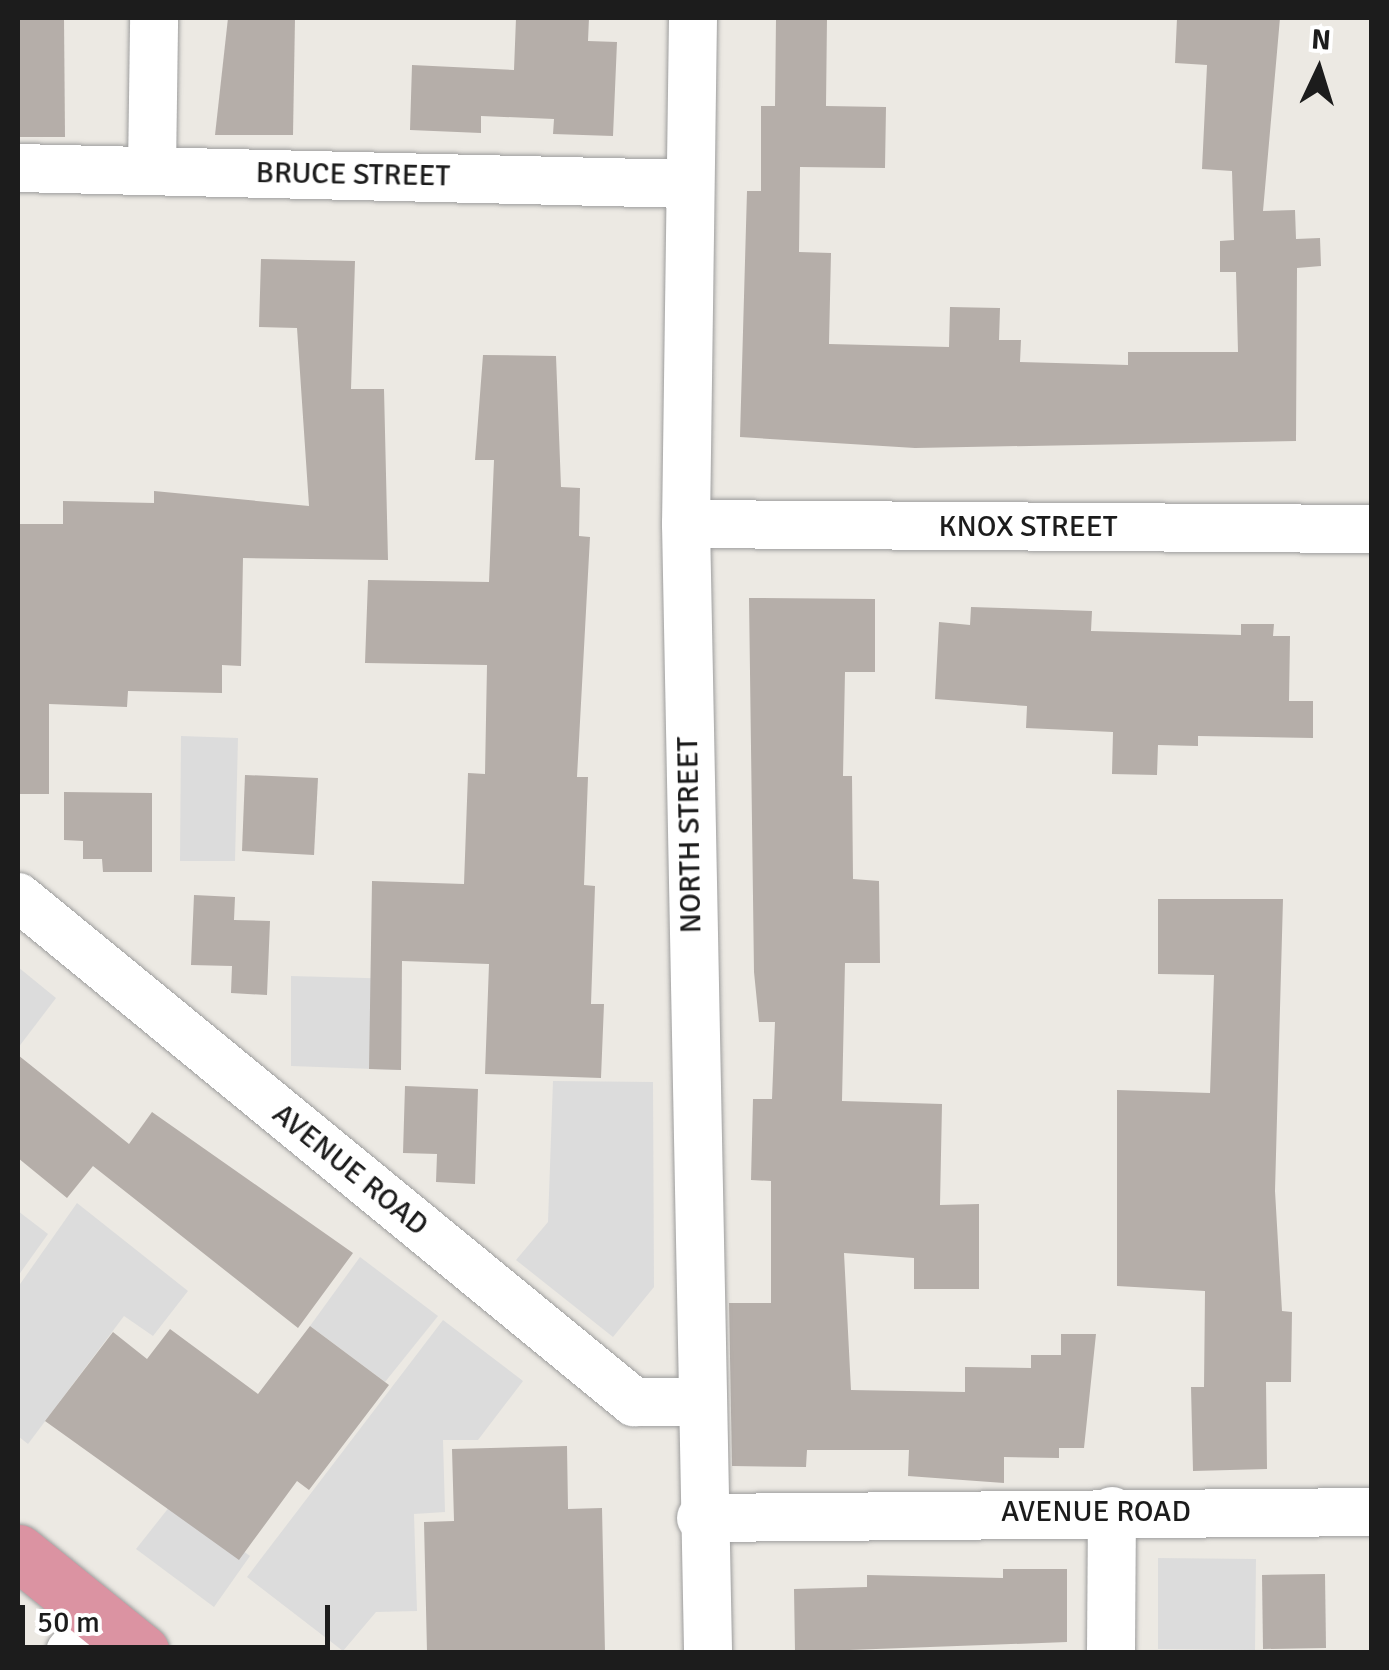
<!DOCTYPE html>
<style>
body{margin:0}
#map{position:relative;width:1389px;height:1670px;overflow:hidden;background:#ece9e3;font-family:Signika,sans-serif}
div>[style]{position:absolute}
.parking>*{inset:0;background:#dcdcdc}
.building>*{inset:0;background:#b5aea9}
.roads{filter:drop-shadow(0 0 2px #9d9d9d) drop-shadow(0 0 2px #9d9d9d)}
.street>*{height:48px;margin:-24px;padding:0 24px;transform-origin:24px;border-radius:24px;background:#fff}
.highway>*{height:55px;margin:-27.5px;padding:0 27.5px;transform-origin:27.5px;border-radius:27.5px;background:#db93a2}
span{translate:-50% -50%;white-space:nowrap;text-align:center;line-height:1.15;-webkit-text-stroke:8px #fff;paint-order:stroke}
.street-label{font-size:30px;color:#1c1c1c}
.frame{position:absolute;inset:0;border:20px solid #1c1c1c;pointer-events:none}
.north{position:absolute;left:1269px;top:20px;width:100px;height:100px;-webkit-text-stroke:8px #fff;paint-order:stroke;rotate:4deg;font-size:28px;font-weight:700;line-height:40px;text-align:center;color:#1c1c1c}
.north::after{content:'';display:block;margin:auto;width:35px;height:45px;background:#1c1c1c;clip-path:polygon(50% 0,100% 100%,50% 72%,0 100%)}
.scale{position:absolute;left:20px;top:1605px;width:310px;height:45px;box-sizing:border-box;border:5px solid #1c1c1c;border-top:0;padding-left:12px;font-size:30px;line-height:35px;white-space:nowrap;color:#1c1c1c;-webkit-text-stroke:8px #fff;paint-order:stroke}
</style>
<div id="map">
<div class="parking">
<div style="clip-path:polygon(181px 736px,238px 738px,235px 861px,180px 861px)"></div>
<div style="clip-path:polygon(18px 967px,56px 998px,18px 1048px)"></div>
<div style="clip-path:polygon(291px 976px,402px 979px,401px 1070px,291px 1066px)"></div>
<div style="clip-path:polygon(553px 1081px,653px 1082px,654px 1287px,613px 1337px,516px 1260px,548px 1222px)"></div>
<div style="clip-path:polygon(77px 1203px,188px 1291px,153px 1336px,124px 1316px,28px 1444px,18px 1436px,18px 1287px)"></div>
<div style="clip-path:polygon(18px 1211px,48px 1234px,18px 1276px)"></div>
<div style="clip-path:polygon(360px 1257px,438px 1316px,385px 1382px,310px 1326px)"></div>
<div style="clip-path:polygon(443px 1320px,523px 1381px,478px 1440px,443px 1440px,445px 1512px,414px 1514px,417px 1611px,376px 1612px,343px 1651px,247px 1577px)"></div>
<div style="clip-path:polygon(174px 1501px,250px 1556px,214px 1607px,136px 1549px)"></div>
<div style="clip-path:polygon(1158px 1558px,1256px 1559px,1255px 1650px,1158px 1649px)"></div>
</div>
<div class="building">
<div style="clip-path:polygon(18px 18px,64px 18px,65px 137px,18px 137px)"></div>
<div style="clip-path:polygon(228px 18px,295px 18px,293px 135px,215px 135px)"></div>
<div style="clip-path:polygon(516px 18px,589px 18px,588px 41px,617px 42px,613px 136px,553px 134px,554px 119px,481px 116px,481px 133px,410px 130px,412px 65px,514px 70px)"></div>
<div style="clip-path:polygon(776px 18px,827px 18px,826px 106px,886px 107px,885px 168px,800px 167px,799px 252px,831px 253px,829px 344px,949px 347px,950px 307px,1000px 308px,999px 340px,1021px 340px,1020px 362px,1128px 365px,1128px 352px,1238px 352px,1236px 272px,1220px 272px,1220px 241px,1234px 240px,1232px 171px,1202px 169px,1207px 65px,1175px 63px,1177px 18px,1280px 18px,1263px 211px,1295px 210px,1296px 239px,1320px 238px,1321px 266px,1297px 268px,1296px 441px,915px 448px,740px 437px,747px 191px,761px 191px,761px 106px,775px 106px)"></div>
<div style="clip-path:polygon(261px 259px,355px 261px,351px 389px,384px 389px,388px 560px,243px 558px,241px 666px,222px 665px,222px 693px,128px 691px,127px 707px,49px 704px,49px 794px,18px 794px,18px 524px,63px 524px,63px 501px,154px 503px,154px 491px,309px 506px,297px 328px,259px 327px)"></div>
<div style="clip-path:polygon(483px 355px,556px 356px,561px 487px,580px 488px,579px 536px,590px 537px,577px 777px,588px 777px,584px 885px,595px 886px,591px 1004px,604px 1004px,601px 1078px,485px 1074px,489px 964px,402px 961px,401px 1070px,369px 1069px,372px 881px,464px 884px,468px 773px,485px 774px,487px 665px,365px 663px,368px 580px,489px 582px,494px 460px,475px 460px)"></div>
<div style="clip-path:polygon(749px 598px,875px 599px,875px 672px,845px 672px,843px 776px,852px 776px,853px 879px,879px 881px,880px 963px,845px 963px,842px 1101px,942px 1104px,940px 1205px,979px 1204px,979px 1289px,914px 1289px,914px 1258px,844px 1253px,851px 1390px,965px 1392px,965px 1367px,1031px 1368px,1031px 1355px,1061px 1355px,1061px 1334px,1096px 1334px,1084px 1448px,1059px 1448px,1059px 1458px,1004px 1457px,1004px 1483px,908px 1476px,909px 1450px,807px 1450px,806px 1467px,732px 1466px,729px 1303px,771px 1303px,771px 1181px,751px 1180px,753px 1099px,772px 1099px,775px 1022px,759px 1022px,754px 972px)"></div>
<div style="clip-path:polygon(971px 607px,1092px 611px,1091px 631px,1241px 635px,1241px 624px,1274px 624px,1273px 636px,1290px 636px,1289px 701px,1313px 701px,1313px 738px,1198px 736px,1198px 746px,1158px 745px,1157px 775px,1112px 774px,1113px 732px,1026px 728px,1027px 706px,935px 699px,939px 622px,970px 625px)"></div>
<div style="clip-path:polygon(245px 775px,318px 778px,314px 855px,242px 851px)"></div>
<div style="clip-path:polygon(64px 792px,152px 793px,152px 872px,103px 872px,102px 859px,83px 859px,83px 841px,64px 840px)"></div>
<div style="clip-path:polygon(194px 895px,235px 897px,234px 920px,270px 921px,267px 995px,231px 993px,232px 966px,191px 965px)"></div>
<div style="clip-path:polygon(1158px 899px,1283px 899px,1275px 1191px,1282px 1311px,1292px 1312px,1291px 1382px,1266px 1382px,1267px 1469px,1193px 1471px,1191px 1387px,1204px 1387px,1205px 1291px,1117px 1286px,1117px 1090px,1210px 1093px,1214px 975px,1158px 974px)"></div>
<div style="clip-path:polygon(18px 1055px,129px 1144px,152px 1112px,353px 1253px,298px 1328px,93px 1166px,67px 1198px,18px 1158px)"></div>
<div style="clip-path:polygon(405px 1086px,478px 1089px,475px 1184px,436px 1182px,437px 1154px,403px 1153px)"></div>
<div style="clip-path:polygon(310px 1326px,389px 1385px,309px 1490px,297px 1481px,239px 1560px,45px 1421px,113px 1332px,147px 1359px,170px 1329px,258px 1394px)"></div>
<div style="clip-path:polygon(567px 1446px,568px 1509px,602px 1508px,605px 1652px,427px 1652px,424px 1522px,454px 1521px,452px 1449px)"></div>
<div style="clip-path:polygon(1003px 1569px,1067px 1569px,1067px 1642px,795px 1652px,794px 1589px,867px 1587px,867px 1575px,1003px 1578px)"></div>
<div style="clip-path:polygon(1325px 1574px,1326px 1648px,1263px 1649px,1262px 1575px)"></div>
</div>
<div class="roads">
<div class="street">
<div style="left:693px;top:18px;width:506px;rotate:90.79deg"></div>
<div style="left:686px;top:524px;width:1128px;rotate:88.88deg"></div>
<div style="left:18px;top:168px;width:671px;rotate:1.37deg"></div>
<div style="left:152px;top:170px;width:152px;rotate:-89.2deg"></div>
<div style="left:686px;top:524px;width:686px;rotate:0.42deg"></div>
<div style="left:18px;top:897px;width:797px;rotate:39.35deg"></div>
<div style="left:634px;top:1402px;width:64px"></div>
<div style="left:701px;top:1518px;width:671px;rotate:-0.51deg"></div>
<div style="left:70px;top:1652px;width:45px;rotate:-45.9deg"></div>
<div style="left:1111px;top:1652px;width:141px;rotate:-89.6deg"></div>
</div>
<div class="highway">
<div style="left:18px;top:1552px;width:159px;rotate:38.9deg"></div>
</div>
</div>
<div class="street-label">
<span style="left:353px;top:175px;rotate:1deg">BRUCE STREET</span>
<span style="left:1028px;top:527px">KNOX STREET</span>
<span style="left:690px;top:835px;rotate:-91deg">NORTH STREET</span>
<span style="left:350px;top:1170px;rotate:39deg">AVENUE ROAD</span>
<span style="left:1096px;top:1512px">AVENUE ROAD</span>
</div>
<div class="frame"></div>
<div class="north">N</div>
<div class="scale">50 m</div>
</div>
